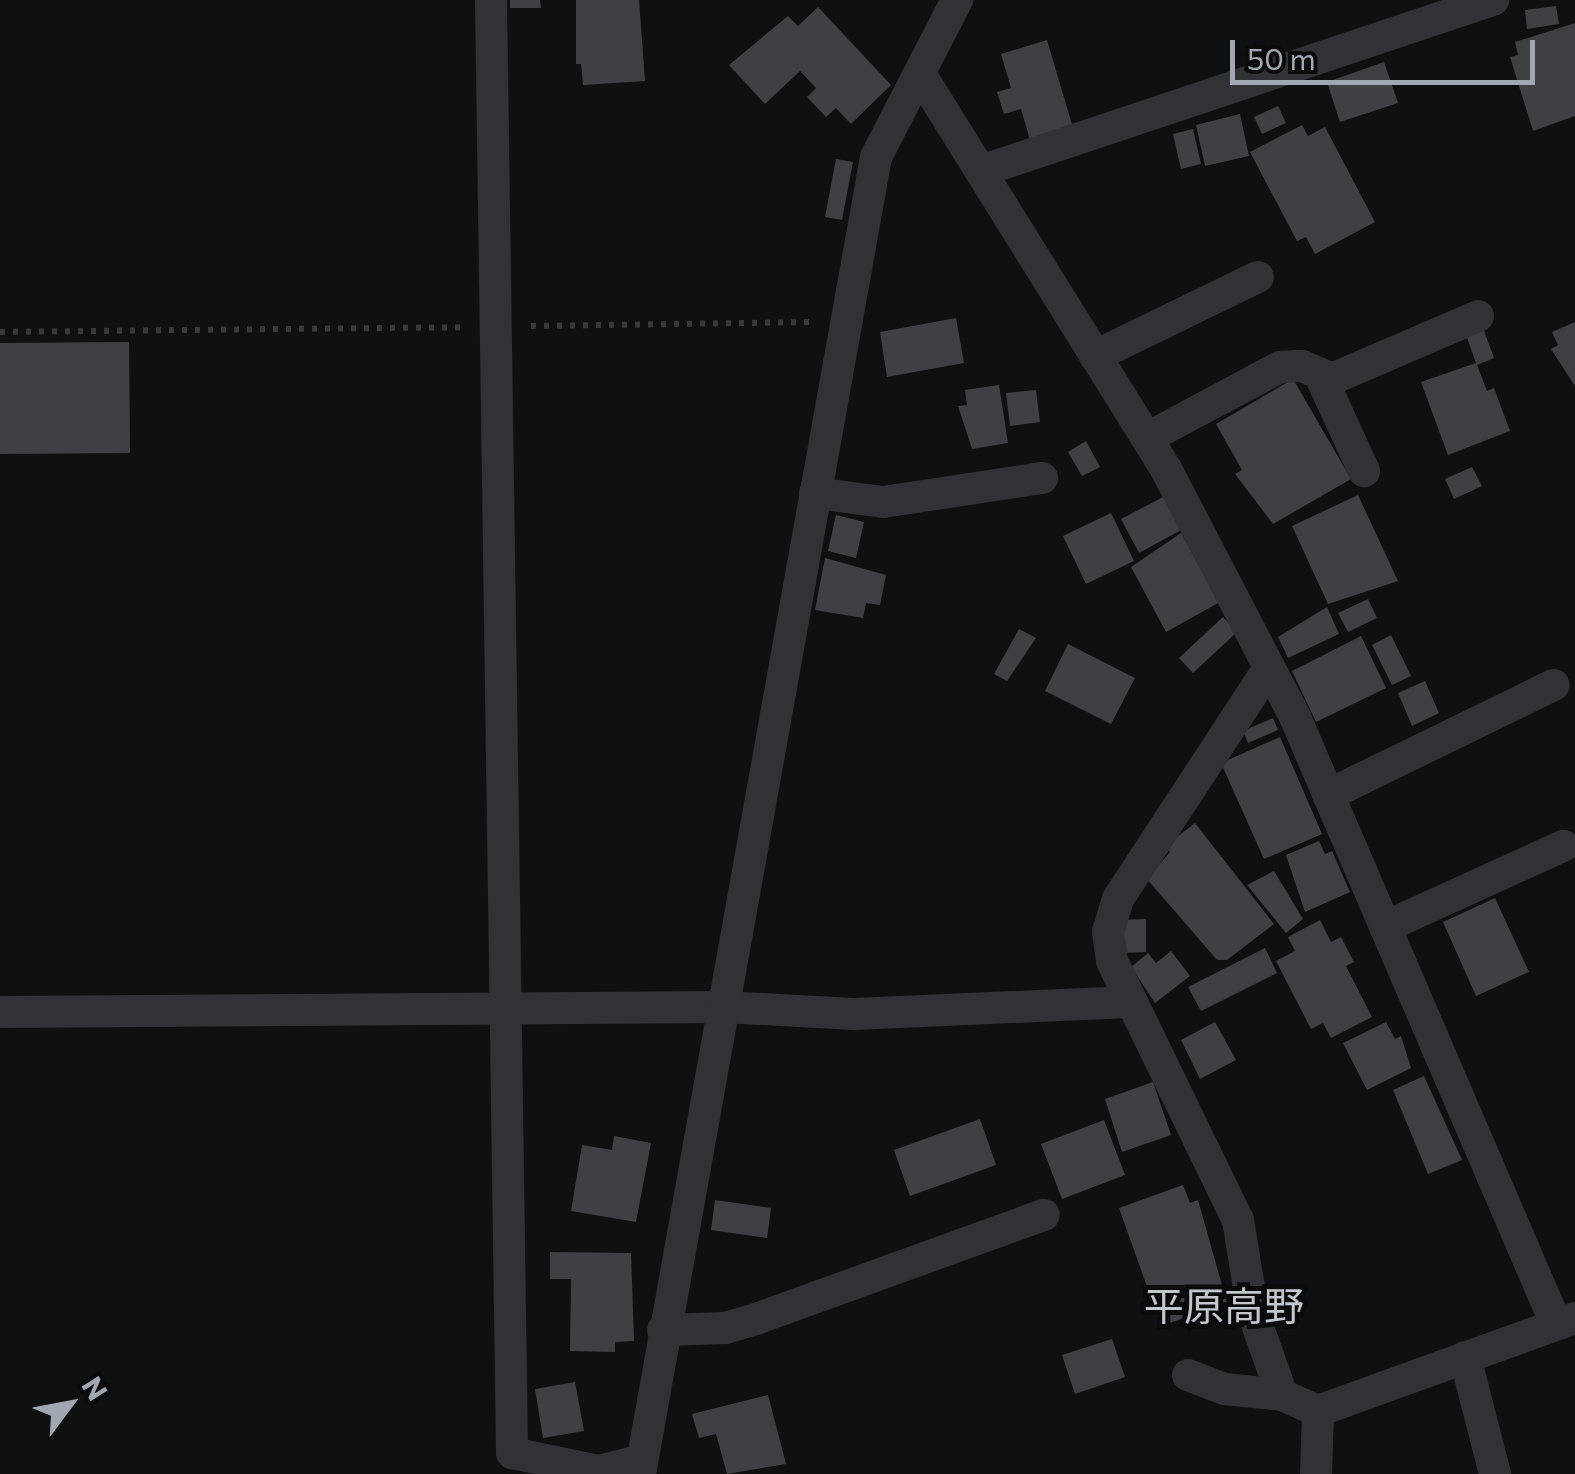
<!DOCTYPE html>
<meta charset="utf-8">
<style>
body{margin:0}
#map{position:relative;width:1575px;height:1474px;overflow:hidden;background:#0f1011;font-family:Commissioner,"Noto Sans JP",sans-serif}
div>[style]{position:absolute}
.building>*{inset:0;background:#3f4044}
.path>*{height:6px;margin-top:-3px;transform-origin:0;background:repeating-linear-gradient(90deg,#37393c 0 5px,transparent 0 13px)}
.minor>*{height:32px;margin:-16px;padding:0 16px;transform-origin:16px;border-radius:16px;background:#313235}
span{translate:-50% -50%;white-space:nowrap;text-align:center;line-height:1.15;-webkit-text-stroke:10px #0b0b0c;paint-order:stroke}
.quarter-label{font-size:40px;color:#c2c7cd}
.north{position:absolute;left:20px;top:1354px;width:100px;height:100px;-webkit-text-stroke:8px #0b0b0c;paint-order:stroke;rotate:58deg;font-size:28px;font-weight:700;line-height:40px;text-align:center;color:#a1a8b1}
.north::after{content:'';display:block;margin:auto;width:35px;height:45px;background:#a1a8b1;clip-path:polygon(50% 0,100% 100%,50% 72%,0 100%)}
.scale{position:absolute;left:1230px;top:40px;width:305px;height:45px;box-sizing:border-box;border:5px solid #a1a8b1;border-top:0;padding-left:12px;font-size:30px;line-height:35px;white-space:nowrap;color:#a1a8b1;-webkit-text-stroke:8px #0b0b0c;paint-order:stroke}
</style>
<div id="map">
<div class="building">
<div style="clip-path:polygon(510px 0,540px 0,541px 8px,510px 8px)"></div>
<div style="clip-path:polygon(576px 0,639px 0,645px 81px,583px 85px,581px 64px,576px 64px)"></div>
<div style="clip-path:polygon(1556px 6px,1559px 24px,1527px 29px,1525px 10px)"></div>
<div style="clip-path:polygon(818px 7px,891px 85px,851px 124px,836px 108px,826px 117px,807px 97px,816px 88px,800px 71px,765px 104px,729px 65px,788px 16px,798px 26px)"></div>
<div style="clip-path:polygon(1575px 23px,1575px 116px,1533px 131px,1510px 57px,1518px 55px,1515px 42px)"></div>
<div style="clip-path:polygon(1047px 40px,1073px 128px,1030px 140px,1021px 109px,1004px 114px,997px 92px,1011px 88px,1001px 54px)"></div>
<div style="clip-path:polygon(1384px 62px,1398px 103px,1340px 122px,1327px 82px)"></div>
<div style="clip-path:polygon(1278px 106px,1286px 123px,1262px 134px,1254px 117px)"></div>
<div style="clip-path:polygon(1240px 114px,1249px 156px,1205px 166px,1196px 125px)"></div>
<div style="clip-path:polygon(1302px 125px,1308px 136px,1325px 127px,1375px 222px,1315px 254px,1306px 237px,1297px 241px,1250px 152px)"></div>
<div style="clip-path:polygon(1193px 129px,1201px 164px,1181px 169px,1173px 134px)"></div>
<div style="clip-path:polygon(836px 159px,853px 162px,842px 220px,825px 217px)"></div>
<div style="clip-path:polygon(956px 318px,964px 363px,887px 377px,880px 332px)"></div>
<div style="clip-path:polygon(1575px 322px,1575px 386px,1551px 349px,1558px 345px,1552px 332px)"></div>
<div style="clip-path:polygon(1483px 328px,1494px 358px,1477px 365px,1487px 391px,1494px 388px,1510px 431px,1448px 455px,1421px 382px,1476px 363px,1466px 335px)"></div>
<div style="clip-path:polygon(129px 342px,130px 453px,0 454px,0 343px)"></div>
<div style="clip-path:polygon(1293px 379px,1351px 479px,1273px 524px,1235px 474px,1242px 470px,1216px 424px)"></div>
<div style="clip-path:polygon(999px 385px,1008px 443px,972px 449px,958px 406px,967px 405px,965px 390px)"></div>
<div style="clip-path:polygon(1036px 390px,1040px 422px,1010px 426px,1006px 393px)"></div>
<div style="clip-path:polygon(1086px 441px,1100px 467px,1082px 476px,1068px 452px)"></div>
<div style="clip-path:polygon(1472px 467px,1482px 486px,1454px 499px,1445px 479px)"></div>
<div style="clip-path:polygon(1358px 495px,1398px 581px,1328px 604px,1292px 526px)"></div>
<div style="clip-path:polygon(1163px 497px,1181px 530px,1139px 553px,1121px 519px)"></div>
<div style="clip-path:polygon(1111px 513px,1134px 561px,1086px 584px,1063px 536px)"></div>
<div style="clip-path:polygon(836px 515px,864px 522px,856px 558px,828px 551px)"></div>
<div style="clip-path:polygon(1181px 533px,1220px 602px,1166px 632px,1131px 567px)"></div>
<div style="clip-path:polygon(825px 558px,886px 575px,880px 605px,866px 603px,863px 618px,815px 610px)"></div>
<div style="clip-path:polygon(1368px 599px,1377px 618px,1348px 632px,1338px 613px)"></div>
<div style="clip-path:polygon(1327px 607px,1339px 634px,1288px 658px,1278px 637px)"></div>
<div style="clip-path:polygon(1223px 617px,1237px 632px,1193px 673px,1179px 658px)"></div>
<div style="clip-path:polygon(1019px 629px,1036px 638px,1007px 681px,994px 674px)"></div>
<div style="clip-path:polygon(1391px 635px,1411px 676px,1392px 685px,1372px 645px)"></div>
<div style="clip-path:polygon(1361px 636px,1386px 688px,1316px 722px,1292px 671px)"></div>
<div style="clip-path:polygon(1068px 644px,1135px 678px,1111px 724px,1045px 691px)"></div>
<div style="clip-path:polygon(1425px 681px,1439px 713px,1412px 726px,1398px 693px)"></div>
<div style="clip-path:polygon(1273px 718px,1278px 730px,1248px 743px,1243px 731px)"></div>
<div style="clip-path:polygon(1280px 737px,1322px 834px,1264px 859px,1221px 763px)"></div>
<div style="clip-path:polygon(1195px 823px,1274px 924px,1227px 960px,1217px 960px,1147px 879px,1170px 852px,1165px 846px)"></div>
<div style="clip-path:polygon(1319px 841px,1325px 854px,1332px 851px,1350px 892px,1305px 912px,1286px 855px)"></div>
<div style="clip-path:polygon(1274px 871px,1303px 919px,1286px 933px,1247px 885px)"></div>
<div style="clip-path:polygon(1495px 898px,1529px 972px,1476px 996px,1443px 922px)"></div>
<div style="clip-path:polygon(1146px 919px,1146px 952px,1122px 953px,1121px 920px)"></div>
<div style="clip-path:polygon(1320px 920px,1331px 942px,1341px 937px,1354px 962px,1346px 966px,1372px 1017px,1331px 1038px,1323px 1023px,1311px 1029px,1276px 961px,1295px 951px,1288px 937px)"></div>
<div style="clip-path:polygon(1265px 948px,1277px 973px,1201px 1011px,1188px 987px)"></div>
<div style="clip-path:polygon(1171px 951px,1190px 976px,1155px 1003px,1131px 967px,1148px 953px,1156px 963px)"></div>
<div style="clip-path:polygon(1215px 1022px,1236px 1060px,1200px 1079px,1181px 1040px)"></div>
<div style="clip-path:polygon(1386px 1022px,1395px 1039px,1401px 1036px,1411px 1068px,1367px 1090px,1343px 1043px)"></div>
<div style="clip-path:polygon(1424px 1076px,1462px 1160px,1428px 1174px,1393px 1090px)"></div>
<div style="clip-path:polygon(1153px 1082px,1171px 1135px,1122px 1152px,1105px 1099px)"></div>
<div style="clip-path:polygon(980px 1119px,996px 1165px,910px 1196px,894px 1150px)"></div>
<div style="clip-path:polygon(1104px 1120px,1125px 1175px,1062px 1199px,1041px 1144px)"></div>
<div style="clip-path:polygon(614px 1136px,651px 1143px,636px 1222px,571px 1211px,582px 1145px,612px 1150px)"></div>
<div style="clip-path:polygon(1183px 1185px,1190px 1203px,1198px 1200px,1227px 1303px,1161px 1326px,1119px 1208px)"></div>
<div style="clip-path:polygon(715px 1200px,771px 1208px,767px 1238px,711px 1230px)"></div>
<div style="clip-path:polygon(550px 1252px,631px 1253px,634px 1341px,615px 1342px,615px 1352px,570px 1351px,571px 1279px,550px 1279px)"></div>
<div style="clip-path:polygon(1112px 1339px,1125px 1377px,1075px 1394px,1062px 1355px)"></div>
<div style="clip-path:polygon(575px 1382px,584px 1431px,543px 1438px,535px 1389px)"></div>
<div style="clip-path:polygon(768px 1395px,786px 1464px,727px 1474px,716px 1434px,699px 1438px,692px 1414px)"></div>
</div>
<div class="path">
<div style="left:531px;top:326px;width:283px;rotate:-0.8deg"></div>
<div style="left:0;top:332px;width:464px;rotate:-0.6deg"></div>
</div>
<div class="minor">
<div style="left:491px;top:0;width:1453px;rotate:89.17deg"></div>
<div style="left:512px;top:1453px;width:88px;rotate:11.8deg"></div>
<div style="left:598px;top:1471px;width:42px;rotate:-13.7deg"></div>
<div style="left:922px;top:77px;width:462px;rotate:58.1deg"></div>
<div style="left:1166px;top:469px;width:280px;rotate:62.5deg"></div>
<div style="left:1295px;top:717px;width:661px;rotate:66.73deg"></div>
<div style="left:981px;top:171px;width:540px;rotate:-18.47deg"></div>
<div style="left:1095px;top:356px;width:181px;rotate:-25.9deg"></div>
<div style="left:1319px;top:373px;width:108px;rotate:65.3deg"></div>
<div style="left:1147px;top:438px;width:151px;rotate:-28.1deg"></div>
<div style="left:1280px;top:367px;width:22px;rotate:-3deg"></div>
<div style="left:1302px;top:366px;width:33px;rotate:23deg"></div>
<div style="left:1332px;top:379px;width:159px;rotate:-23.3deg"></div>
<div style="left:815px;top:493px;width:69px;rotate:7.5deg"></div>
<div style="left:883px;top:502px;width:161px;rotate:-8.6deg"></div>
<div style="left:1269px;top:668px;width:276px;rotate:123.2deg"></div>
<div style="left:1118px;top:899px;width:34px;rotate:107deg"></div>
<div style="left:1108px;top:932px;width:29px;rotate:82deg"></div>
<div style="left:1112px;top:961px;width:288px;rotate:64.1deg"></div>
<div style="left:1238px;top:1220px;width:94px;rotate:80.8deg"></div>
<div style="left:1253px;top:1313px;width:87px;rotate:70.5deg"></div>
<div style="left:1328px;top:795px;width:251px;rotate:-26deg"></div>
<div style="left:1385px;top:927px;width:196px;rotate:-24.5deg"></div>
<div style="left:0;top:1012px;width:722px;rotate:-0.4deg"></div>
<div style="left:722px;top:1007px;width:132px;rotate:3deg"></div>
<div style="left:854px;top:1014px;width:277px;rotate:-2.5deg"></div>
<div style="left:663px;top:1330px;width:62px;rotate:-1.8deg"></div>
<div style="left:725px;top:1328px;width:32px;rotate:-16deg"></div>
<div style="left:756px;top:1319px;width:306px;rotate:-19.9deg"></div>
<div style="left:1465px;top:1357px;width:121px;rotate:75.6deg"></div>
<div style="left:1188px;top:1375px;width:40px;rotate:21deg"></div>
<div style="left:1225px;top:1389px;width:57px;rotate:6deg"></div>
<div style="left:1282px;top:1395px;width:39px;rotate:24deg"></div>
<div style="left:1318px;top:1411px;width:63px;rotate:91.8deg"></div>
<div style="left:1318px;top:1411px;width:273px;rotate:-19.9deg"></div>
<div style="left:640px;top:1474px;width:1338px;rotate:-79.84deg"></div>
<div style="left:876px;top:157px;width:177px;rotate:-62.7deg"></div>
</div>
<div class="quarter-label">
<span style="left:1224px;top:1305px">平原高野</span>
</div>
<div class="north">N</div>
<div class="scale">50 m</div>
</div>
